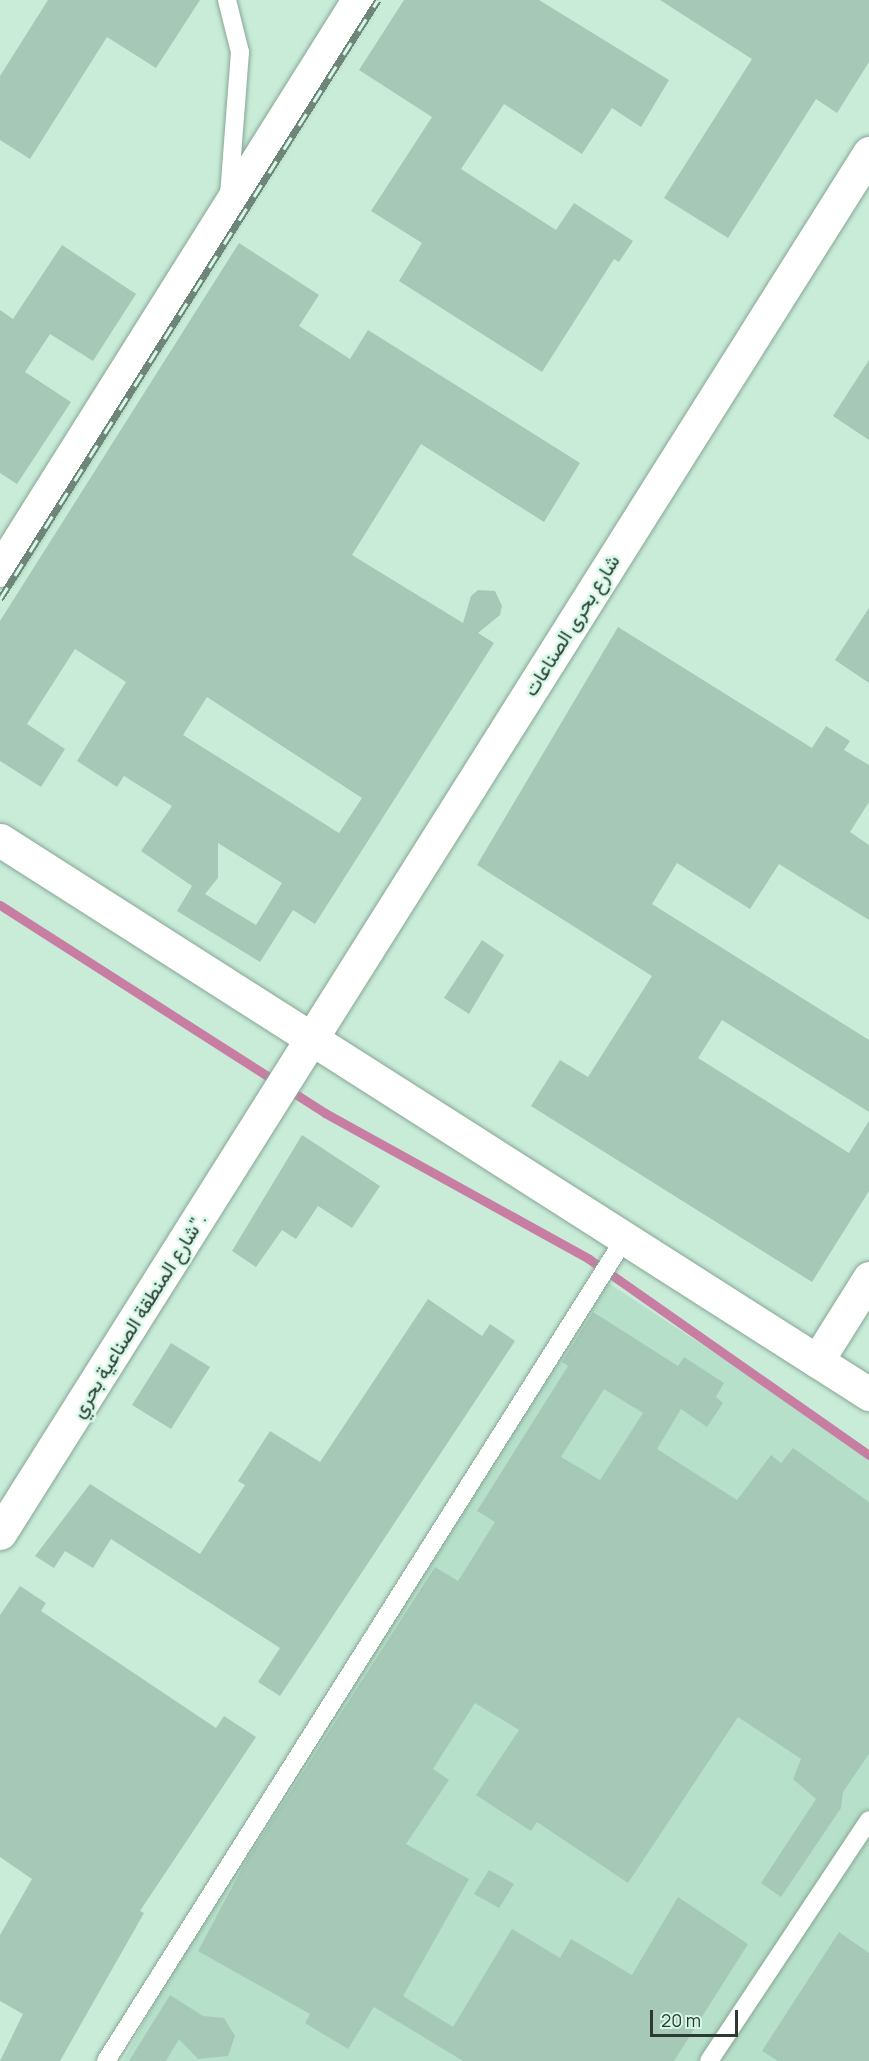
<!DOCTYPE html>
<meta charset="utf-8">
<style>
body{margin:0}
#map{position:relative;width:869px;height:2061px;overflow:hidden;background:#c9ecd9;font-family:Manrope,Vazirmatn,sans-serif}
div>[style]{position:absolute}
.built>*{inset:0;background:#b6e0ca}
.stream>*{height:9px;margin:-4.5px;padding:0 4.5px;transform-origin:4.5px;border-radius:4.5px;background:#c77ea2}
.building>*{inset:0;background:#a6c8b6}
.roads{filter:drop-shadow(0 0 2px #86a695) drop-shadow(0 0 2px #86a695)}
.service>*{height:18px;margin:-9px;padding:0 9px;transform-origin:9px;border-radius:9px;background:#fff}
.minor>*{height:33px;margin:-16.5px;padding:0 16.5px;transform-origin:16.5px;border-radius:16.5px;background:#fff}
.tertiary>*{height:33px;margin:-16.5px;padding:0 16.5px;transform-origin:16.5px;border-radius:16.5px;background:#fff}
.rail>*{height:7px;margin-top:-3.5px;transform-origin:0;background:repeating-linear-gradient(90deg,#d6f9e7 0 14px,#6e8579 0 28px);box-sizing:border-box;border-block:2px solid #6e8579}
span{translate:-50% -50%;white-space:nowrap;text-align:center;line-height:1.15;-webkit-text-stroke:5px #d6f9e7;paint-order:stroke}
.street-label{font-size:20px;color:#2c3a33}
.scale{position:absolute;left:650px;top:2010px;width:88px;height:27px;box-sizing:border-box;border:3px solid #2c3a33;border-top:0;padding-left:8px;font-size:18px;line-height:21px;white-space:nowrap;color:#2c3a33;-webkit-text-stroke:4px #d6f9e7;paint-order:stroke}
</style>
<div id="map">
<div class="built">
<div style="clip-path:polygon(596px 1275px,869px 1454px,869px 2061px,123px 2061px,210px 1901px)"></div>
</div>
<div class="stream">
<div style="left:0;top:905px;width:386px;rotate:32.6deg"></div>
<div style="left:325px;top:1113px;width:302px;rotate:28.9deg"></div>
<div style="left:589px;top:1259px;width:342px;rotate:35deg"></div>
</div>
<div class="building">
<div style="clip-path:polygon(48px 0,200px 0,156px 68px,107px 37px,30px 159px,0 140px,0 76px)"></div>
<div style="clip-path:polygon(404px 0,539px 0,669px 80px,641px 127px,612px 108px,582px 154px,504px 104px,461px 169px,556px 230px,574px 203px,633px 241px,619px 262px,614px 259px,542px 372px,399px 281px,422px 243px,371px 211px,432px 117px,359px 70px)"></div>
<div style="clip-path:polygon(660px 0,869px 0,869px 62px,837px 113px,816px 99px,728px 238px,664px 198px,752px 59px)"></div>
<div style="clip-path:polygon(evenodd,239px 243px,319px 295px,299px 326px,350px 359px,368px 330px,580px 463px,544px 522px,421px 444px,352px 555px,463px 623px,471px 596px,478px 590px,495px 591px,502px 606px,500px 615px,478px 633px,494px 643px,315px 924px,293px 910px,260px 962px,177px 911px,192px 886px,141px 851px,172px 806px,124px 776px,117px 787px,77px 761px,126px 682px,75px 649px,27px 724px,65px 749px,41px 787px,0 761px,0 621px,239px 243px,207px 697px,362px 798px,339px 833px,183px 735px,207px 697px,239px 243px,218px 843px,282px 883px,256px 925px,205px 894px,218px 878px,218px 843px)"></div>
<div style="clip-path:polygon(62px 245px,136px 294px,93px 361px,50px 334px,25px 372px,71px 402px,17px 484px,0 473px,0 310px,13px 319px)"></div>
<div style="clip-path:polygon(869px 360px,869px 440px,833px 416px)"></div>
<div style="clip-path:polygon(869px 608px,869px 683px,835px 660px)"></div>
<div style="clip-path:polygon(618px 627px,812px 748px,826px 726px,850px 741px,844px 750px,869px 765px,869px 802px,850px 832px,869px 845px,869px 920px,779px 864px,750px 909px,677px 863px,652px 904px,869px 1040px,869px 1112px,722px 1020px,698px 1058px,849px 1153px,869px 1121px,869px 1191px,812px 1282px,531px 1106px,560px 1060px,588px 1077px,652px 976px,477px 865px)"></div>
<div style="clip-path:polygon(482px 940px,504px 955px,469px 1014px,444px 998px)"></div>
<div style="clip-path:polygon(302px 1135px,380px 1186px,352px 1228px,318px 1206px,296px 1239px,282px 1230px,256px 1267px,232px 1251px)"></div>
<div style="clip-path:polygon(428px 1299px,482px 1336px,490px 1324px,515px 1341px,280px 1696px,258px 1682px,280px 1648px,111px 1539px,93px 1568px,65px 1551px,54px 1568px,35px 1556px,90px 1484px,200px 1554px,245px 1485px,238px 1481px,270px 1431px,320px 1462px)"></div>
<div style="clip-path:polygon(evenodd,593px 1312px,678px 1366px,684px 1357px,724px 1383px,716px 1397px,723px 1403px,707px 1427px,681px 1409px,657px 1449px,737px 1500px,771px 1455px,781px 1463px,793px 1448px,869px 1502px,869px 1754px,843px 1792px,841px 1808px,781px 1897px,761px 1883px,816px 1799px,793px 1779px,801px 1759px,738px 1717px,628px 1883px,537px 1822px,531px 1831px,476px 1795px,519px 1730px,475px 1703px,433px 1769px,449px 1780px,406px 1844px,469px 1879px,403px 1996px,453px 2027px,512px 1929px,560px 1958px,571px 1939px,632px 1975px,678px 1897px,748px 1944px,674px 2061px,463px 2061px,374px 2007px,348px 2049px,305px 2023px,310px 2014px,198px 1951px,246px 1861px,435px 1567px,458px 1581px,495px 1522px,477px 1511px,568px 1366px,562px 1362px,593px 1312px,604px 1389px,643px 1413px,600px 1480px,561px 1457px,604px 1389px)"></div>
<div style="clip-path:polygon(171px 1343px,210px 1367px,171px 1429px,132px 1405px)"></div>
<div style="clip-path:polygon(20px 1586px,46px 1603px,41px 1611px,216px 1728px,224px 1716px,256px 1737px,140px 1911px,144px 1913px,60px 2061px,0 2061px,23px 2014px,0 2001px,0 1935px,32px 1879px,0 1857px,0 1615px)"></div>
<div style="clip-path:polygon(489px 1870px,514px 1884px,499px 1908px,474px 1894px)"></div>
<div style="clip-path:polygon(839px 1932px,869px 1953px,869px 2061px,778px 2061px,762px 2051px)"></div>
<div style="clip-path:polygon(170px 1995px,203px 2016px,224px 2018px,235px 2036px,228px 2056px,198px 2059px,179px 2039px,166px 2061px,129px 2061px)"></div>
</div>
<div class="roads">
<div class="service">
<div style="left:227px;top:0;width:54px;rotate:76deg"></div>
<div style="left:240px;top:52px;width:142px;rotate:94.4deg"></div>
<div style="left:106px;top:2061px;width:973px;rotate:-57.76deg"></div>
<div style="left:709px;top:2061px;width:289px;rotate:-56.4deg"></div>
</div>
<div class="minor">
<div style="left:817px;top:1361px;width:98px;rotate:-57.9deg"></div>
</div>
<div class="tertiary">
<div style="left:0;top:570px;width:673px;rotate:-57.87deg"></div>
<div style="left:0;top:840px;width:1031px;rotate:32.52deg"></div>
<div style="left:0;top:1533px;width:1631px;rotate:-57.8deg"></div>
</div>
</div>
<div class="rail">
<div style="left:0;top:599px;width:708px;rotate:-57.75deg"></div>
</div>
<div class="street-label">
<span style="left:571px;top:625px;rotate:-58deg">شارع بحرى الصناعات</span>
<span style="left:138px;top:1315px;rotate:-58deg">شارع المنطقة الصناعية بحري".</span>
</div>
<div class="scale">20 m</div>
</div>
